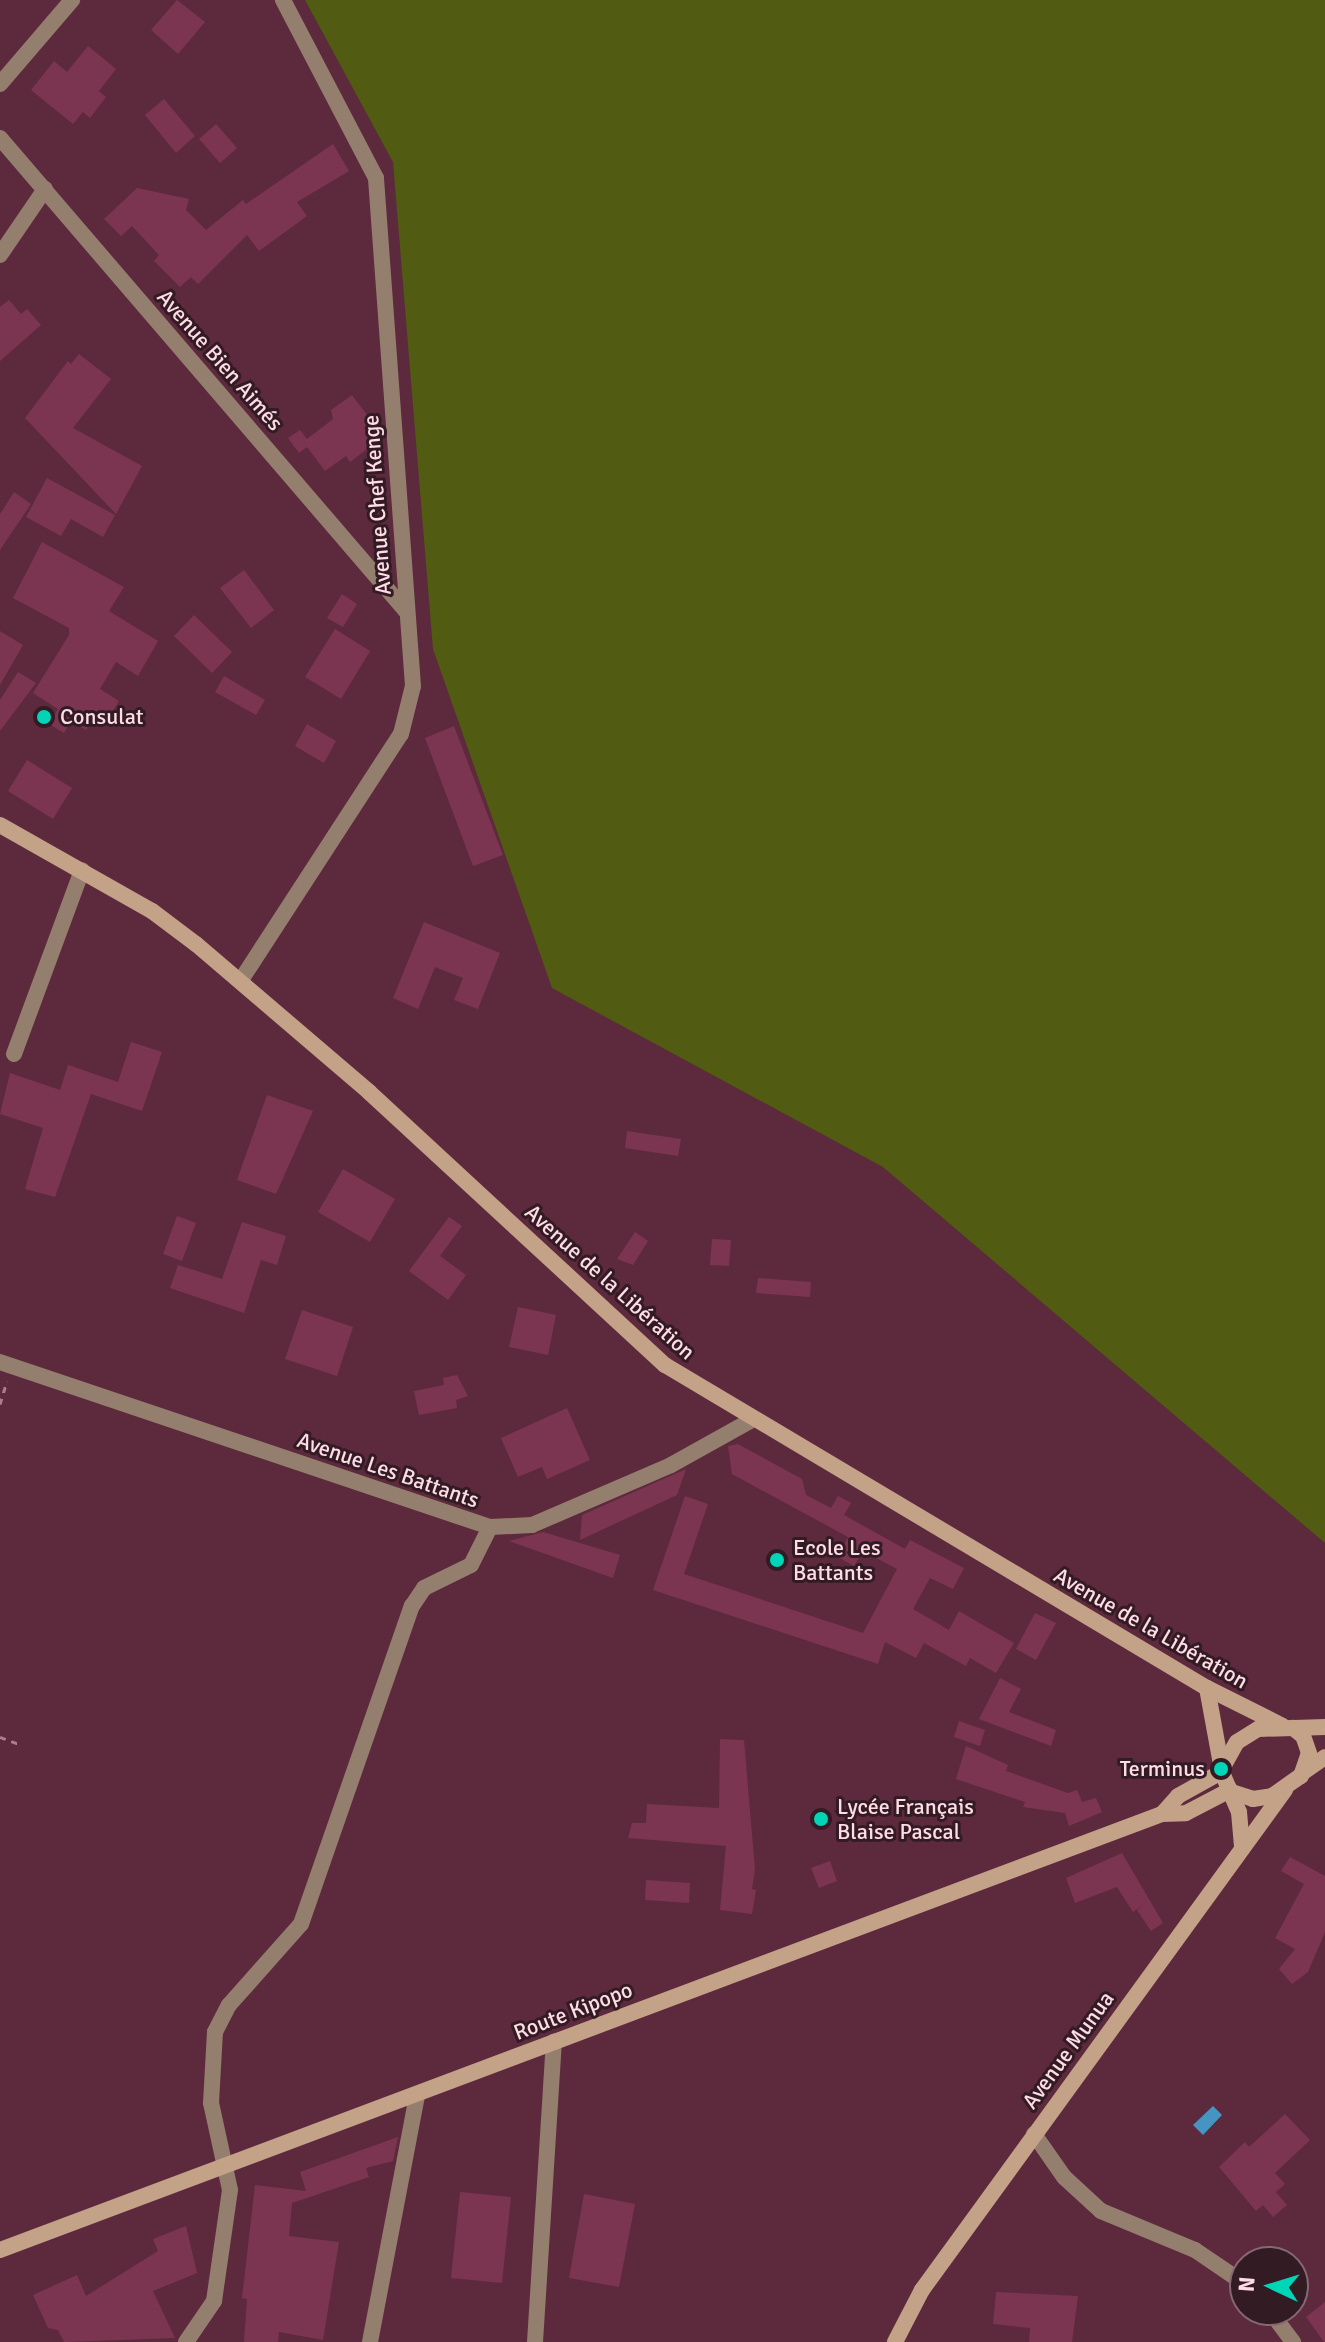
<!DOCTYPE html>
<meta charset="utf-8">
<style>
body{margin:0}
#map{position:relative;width:1325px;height:2342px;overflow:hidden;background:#5d293d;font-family:Signika,sans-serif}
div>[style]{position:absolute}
.green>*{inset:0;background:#515b12}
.water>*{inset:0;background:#4694c2}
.building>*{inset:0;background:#7c3550}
.path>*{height:3px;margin-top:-1.5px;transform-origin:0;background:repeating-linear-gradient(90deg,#a97d8c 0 6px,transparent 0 12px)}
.street>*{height:16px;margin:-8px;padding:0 8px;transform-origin:8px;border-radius:8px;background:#947e6e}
.secondary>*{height:16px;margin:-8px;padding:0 8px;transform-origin:8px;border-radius:8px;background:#c4a288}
.dots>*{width:22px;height:22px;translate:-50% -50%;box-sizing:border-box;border:4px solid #331b24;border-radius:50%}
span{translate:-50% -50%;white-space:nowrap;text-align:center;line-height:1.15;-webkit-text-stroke:6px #331b24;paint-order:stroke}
.street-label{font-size:22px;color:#fedce6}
.poi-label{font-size:22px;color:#fedce6}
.left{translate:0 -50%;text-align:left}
.right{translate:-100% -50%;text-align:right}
.north{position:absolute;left:1229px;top:2246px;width:80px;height:80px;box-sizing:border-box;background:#331b24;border:2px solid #846872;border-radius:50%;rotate:274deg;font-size:22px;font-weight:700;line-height:32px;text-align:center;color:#fedce6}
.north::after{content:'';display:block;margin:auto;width:28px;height:36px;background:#00d5b7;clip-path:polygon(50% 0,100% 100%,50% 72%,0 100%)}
</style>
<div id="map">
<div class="green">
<div style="clip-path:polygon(305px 0,1325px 0,1325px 1543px,883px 1167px,552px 988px,433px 649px,393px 162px)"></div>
</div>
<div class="water">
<div style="clip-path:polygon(1213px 2106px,1222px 2115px,1203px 2135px,1193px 2125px)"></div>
</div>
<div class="building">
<div style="clip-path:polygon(177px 0,205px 22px,178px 54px,151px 30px)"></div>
<div style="clip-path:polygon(88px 46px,116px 69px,99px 91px,106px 97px,90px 118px,83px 112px,73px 124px,31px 90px,54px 61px,67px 72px)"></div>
<div style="clip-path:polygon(164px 99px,195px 136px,176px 153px,145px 115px)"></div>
<div style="clip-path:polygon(216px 124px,237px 148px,220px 163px,199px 139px)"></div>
<div style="clip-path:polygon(333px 144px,349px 171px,297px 202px,307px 216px,259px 251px,247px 235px,198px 284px,191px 277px,180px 287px,154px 261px,159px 255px,132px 226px,121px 236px,104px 219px,137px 188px,189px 199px,186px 210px,206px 230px,243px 200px,246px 204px)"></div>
<div style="clip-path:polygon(9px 300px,21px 314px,27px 309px,41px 325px,0 361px,0 307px)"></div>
<div style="clip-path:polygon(79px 354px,111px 379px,73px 428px,142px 466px,116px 514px,25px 418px,68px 361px,71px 364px)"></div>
<div style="clip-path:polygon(352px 395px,376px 427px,368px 433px,375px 443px,350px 462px,346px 456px,325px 471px,307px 447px,299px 453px,288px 438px,300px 430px,307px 439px,333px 419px,331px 410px)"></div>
<div style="clip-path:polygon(47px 478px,115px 515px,103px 537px,71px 519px,61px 536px,26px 517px)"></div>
<div style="clip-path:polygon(14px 492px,31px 504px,0 550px,0 514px)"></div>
<div style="clip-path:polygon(42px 542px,124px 587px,109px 611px,158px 641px,138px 676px,116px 662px,100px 689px,119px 701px,106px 722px,95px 715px,86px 730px,71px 721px,64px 733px,49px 724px,58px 709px,33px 693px,69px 635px,69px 628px,13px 598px)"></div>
<div style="clip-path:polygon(244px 570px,274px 610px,251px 628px,220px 588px)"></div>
<div style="clip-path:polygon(342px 594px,357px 604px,343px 627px,327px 618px)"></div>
<div style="clip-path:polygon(194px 615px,232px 652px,212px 673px,174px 636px)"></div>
<div style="clip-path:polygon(335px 629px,370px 651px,341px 699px,305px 677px)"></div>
<div style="clip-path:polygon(0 631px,23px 645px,0 685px)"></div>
<div style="clip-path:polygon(18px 672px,36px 683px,0 731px,0 700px)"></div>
<div style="clip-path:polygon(224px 676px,265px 700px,256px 715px,215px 692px)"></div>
<div style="clip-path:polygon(307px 724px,336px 741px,324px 763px,295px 746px)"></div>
<div style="clip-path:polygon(454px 726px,503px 855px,473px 866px,425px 738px)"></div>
<div style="clip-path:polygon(27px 760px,72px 788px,53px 819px,8px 791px)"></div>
<div style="clip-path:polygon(424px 922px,500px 953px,478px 1009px,454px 1000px,463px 978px,435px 967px,418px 1009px,393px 998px)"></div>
<div style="clip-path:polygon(131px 1042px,162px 1052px,142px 1111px,91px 1094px,55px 1197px,25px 1189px,43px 1128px,0 1114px,10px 1073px,60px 1090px,68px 1065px,118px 1082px)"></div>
<div style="clip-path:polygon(267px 1095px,313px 1111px,276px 1194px,237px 1180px)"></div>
<div style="clip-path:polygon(627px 1131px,681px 1139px,678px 1156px,625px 1148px)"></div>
<div style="clip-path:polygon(343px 1169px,395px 1199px,370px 1242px,318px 1212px)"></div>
<div style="clip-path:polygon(177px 1216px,196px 1223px,182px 1261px,163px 1254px)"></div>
<div style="clip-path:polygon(449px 1217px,462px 1226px,440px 1256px,466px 1275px,448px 1300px,409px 1271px)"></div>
<div style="clip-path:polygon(242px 1222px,286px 1236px,277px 1265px,261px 1260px,244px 1313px,170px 1288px,178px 1265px,222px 1279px)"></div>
<div style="clip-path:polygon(635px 1232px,648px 1241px,633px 1265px,617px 1259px)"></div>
<div style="clip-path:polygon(712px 1239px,731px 1240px,729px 1266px,710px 1265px)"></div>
<div style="clip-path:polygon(758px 1278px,811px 1282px,810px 1297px,756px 1293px)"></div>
<div style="clip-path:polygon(518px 1307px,556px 1315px,548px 1355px,509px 1347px)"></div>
<div style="clip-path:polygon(302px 1310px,353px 1327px,337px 1376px,285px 1359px)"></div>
<div style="clip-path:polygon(457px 1375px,468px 1396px,456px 1400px,457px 1408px,419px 1415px,414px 1391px,444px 1385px,443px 1378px)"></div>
<div style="clip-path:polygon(567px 1408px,590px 1460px,547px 1479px,542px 1467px,518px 1477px,501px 1438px)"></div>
<div style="clip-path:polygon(738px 1444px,802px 1479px,806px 1495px,831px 1508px,838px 1496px,851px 1503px,844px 1515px,905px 1549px,910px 1540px,964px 1568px,953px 1589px,930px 1578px,913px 1609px,949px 1630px,959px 1611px,1014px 1643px,996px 1673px,970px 1658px,966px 1666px,924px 1643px,916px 1658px,885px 1642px,878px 1664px,653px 1590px,685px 1496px,708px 1504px,684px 1574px,863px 1633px,897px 1569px,863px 1551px,854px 1566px,838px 1557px,848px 1537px,732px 1474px,728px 1446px)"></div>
<div style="clip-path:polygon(686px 1469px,677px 1495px,580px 1540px,582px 1515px)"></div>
<div style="clip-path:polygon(543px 1532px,620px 1555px,613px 1578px,509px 1541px)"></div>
<div style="clip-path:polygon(1035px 1613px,1056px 1623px,1036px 1660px,1016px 1649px)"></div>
<div style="clip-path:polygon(1000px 1678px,1021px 1689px,1009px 1712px,1056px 1730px,1051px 1746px,979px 1719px)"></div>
<div style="clip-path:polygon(959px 1721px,985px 1730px,980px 1746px,954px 1737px)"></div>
<div style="clip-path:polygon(720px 1739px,744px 1740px,755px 1869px,752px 1889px,756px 1890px,752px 1914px,720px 1910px,726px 1846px,628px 1838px,632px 1823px,646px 1823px,647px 1804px,719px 1808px)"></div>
<div style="clip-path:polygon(966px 1746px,1008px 1765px,1006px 1771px,1068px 1793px,1077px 1790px,1082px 1802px,1096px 1798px,1102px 1812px,1069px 1826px,1065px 1813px,1023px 1807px,1025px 1802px,956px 1779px)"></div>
<div style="clip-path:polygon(1122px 1853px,1163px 1923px,1151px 1931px,1137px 1910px,1146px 1903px,1133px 1912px,1117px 1887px,1075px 1903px,1066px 1878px)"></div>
<div style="clip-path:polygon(1290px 1857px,1325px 1876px,1325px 1932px,1308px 1972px,1292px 1984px,1279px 1969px,1295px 1949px,1275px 1938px,1304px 1884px,1281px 1871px)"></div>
<div style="clip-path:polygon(830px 1861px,837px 1881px,819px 1888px,811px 1868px)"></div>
<div style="clip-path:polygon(646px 1880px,690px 1883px,689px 1903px,645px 1900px)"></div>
<div style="clip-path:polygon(1285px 2114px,1310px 2140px,1275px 2173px,1285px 2184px,1276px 2192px,1287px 2205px,1273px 2217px,1263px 2205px,1256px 2211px,1219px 2167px,1245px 2142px,1249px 2147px)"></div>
<div style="clip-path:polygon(398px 2137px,393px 2161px,366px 2168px,369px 2177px,292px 2203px,289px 2236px,339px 2242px,323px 2340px,279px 2332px,278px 2342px,244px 2342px,247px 2299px,242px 2298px,255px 2185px,306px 2191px,300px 2172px)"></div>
<div style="clip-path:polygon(460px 2192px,511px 2197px,502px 2283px,451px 2278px)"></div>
<div style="clip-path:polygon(584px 2194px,635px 2204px,619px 2287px,569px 2278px)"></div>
<div style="clip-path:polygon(186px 2226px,197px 2273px,153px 2291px,175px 2338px,64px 2342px,58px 2330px,48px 2328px,33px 2295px,77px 2275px,86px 2296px,158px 2251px,153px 2239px)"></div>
<div style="clip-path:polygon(996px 2292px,1078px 2296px,1072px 2342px,1029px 2342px,1030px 2328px,993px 2324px)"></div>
<div style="clip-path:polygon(1325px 2302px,1325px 2342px,1324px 2342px,1306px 2317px)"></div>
</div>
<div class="path">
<div style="left:0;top:1404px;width:24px;rotate:-73deg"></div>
<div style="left:0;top:1737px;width:20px;rotate:20deg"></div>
</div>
<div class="street">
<div style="left:0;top:84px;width:111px;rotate:-49.4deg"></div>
<div style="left:0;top:138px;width:623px;rotate:49.36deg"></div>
<div style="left:0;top:255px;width:80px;rotate:-55.7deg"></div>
<div style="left:241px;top:980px;width:293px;rotate:-57deg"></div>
<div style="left:401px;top:734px;width:49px;rotate:-76deg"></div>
<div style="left:413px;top:686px;width:509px;rotate:-94.17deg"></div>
<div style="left:376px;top:178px;width:201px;rotate:-117.6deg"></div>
<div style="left:14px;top:1054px;width:196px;rotate:-69.7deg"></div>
<div style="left:0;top:1362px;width:517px;rotate:18.61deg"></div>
<div style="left:490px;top:1527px;width:42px;rotate:-2.7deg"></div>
<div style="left:532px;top:1525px;width:151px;rotate:-23.3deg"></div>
<div style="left:671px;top:1465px;width:93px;rotate:-29.1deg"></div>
<div style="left:1034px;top:2134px;width:52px;rotate:55.1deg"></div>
<div style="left:1064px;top:2177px;width:50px;rotate:42.6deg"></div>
<div style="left:1101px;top:2211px;width:102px;rotate:22.5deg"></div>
<div style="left:1195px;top:2250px;width:60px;rotate:34.2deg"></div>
<div style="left:1269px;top:2310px;width:40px;rotate:53deg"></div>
<div style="left:186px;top:2342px;width:50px;rotate:-55.7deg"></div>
<div style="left:214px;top:2301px;width:112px;rotate:-81.8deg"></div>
<div style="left:230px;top:2190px;width:89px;rotate:-102.3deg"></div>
<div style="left:211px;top:2103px;width:71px;rotate:-86.8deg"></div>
<div style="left:215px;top:2032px;width:30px;rotate:-63deg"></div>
<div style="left:229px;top:2005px;width:108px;rotate:-48.4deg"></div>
<div style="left:301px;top:1924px;width:337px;rotate:-70.8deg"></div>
<div style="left:412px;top:1606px;width:22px;rotate:-56deg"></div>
<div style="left:424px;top:1588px;width:52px;rotate:-26.1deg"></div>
<div style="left:471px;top:1565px;width:42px;rotate:-63.4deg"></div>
<div style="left:370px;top:2342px;width:251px;rotate:-79.2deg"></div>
<div style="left:535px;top:2342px;width:301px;rotate:-86.4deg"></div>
</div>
<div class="secondary">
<div style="left:0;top:825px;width:175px;rotate:29.5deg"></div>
<div style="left:152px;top:911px;width:55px;rotate:36.9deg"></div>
<div style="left:196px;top:944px;width:228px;rotate:40.5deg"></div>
<div style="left:369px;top:1092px;width:403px;rotate:42.7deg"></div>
<div style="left:665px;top:1365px;width:631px;rotate:30.79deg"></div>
<div style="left:1207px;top:1688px;width:85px;rotate:26.6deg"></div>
<div style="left:1207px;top:1688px;width:88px;rotate:79.6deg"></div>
<div style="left:1223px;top:1775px;width:40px;rotate:66.6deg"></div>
<div style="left:1239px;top:1812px;width:34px;rotate:85deg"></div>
<div style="left:1224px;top:1765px;width:26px;rotate:-61deg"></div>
<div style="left:1237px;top:1742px;width:25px;rotate:-32deg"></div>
<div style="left:1258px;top:1729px;width:67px;rotate:-1.7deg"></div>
<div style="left:1305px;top:1771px;width:24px;rotate:-35deg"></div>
<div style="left:1232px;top:1792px;width:22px;rotate:18deg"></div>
<div style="left:1253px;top:1799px;width:19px;rotate:-9deg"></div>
<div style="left:1272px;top:1796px;width:35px;rotate:-35deg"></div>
<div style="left:1301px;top:1776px;width:24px;rotate:-71deg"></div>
<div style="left:1309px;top:1753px;width:18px;rotate:-109deg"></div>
<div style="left:1303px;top:1736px;width:13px;rotate:-141deg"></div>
<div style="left:1162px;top:1814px;width:24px;rotate:-48deg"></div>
<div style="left:1178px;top:1796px;width:51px;rotate:-29.1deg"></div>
<div style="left:0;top:2250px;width:1241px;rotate:-20.57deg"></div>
<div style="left:1162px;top:1814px;width:24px;rotate:-2deg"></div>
<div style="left:1186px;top:1813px;width:50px;rotate:-27.6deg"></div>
<div style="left:895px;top:2342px;width:59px;rotate:-62.6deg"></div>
<div style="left:922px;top:2290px;width:618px;rotate:-54.02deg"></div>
</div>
<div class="dots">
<div style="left:44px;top:717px;background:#00d5b7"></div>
<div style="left:777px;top:1560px;background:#00d5b7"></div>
<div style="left:1221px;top:1769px;background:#00d5b7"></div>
<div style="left:821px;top:1819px;background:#00d5b7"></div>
</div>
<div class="street-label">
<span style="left:220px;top:360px;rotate:49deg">Avenue Bien Aimés</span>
<span style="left:377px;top:505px;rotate:-94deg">Avenue Chef Kenge</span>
<span style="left:610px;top:1282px;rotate:42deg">Avenue de la Libération</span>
<span style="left:388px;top:1470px;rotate:19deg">Avenue Les Battants</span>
<span style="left:1151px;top:1628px;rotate:30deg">Avenue de la Libération</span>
<span style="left:573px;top:2011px;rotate:-21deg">Route Kipopo</span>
<span style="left:1068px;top:2050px;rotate:-54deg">Avenue Munua</span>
</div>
<div class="poi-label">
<span class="left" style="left:60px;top:717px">Consulat</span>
<span class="left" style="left:793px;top:1560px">Ecole Les<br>Battants</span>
<span class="right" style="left:1205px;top:1769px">Terminus</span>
<span class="left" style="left:837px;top:1819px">Lycée Français<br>Blaise Pascal</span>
</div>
<div class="north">N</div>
</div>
